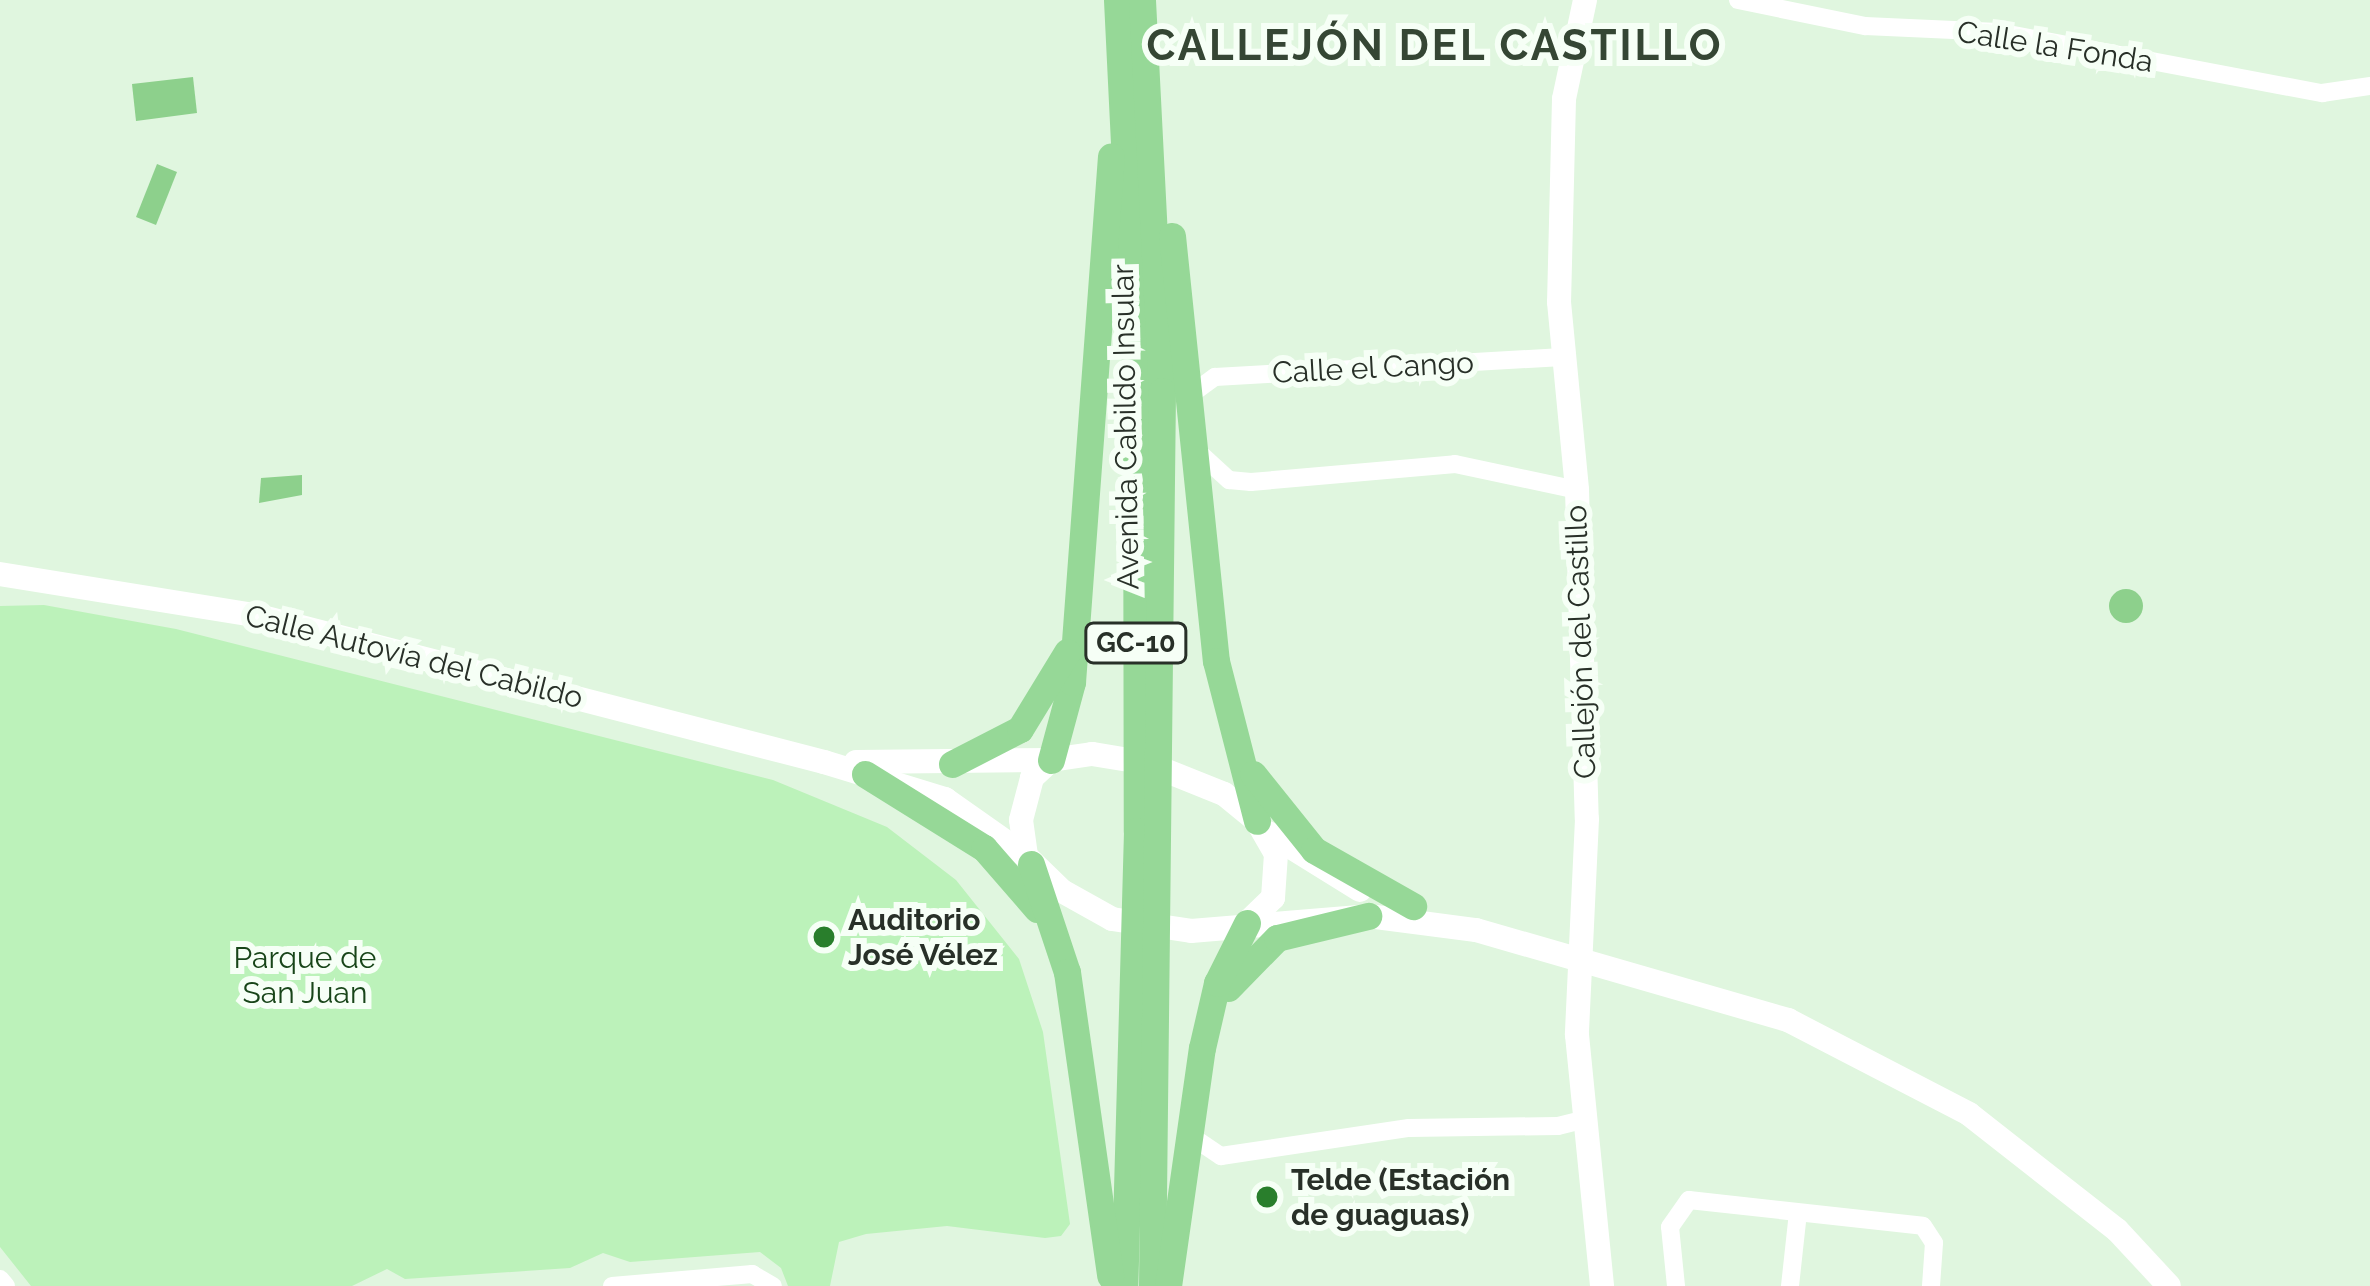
<!DOCTYPE html>
<meta charset="utf-8">
<style>
body{margin:0}
#map{position:relative;width:2370px;height:1286px;overflow:hidden;background:#e0f6df;font-family:Raleway,sans-serif}
div>[style]{position:absolute}
.green>*{inset:0;background:#bcf2ba}
.water>*{inset:0;background:#8dd08c}
.round{border-radius:50%}
.street>*{height:18px;margin:-9px;padding:0 9px;transform-origin:9px;border-radius:9px;background:#fff}
.secondary>*{height:24px;margin:-12px;padding:0 12px;transform-origin:12px;border-radius:12px;background:#fff}
.primary>*{height:27px;margin:-13.5px;padding:0 13.5px;transform-origin:13.5px;border-radius:13.5px;background:#96d897}
.dots>*{width:33px;height:33px;translate:-50% -50%;box-sizing:border-box;border:6px solid #f6fff6;border-radius:50%}
span{translate:-50% -50%;white-space:nowrap;text-align:center;line-height:1.15;-webkit-text-stroke:12px #f6fff6;paint-order:stroke}
.shield-label span{padding:3px 9px;background:#f6fff6;border:3px solid;border-radius:9px;-webkit-text-stroke-width:0}
.shield-label{font-size:27px;color:#283028;font-weight:700}
.street-label{font-size:30px;color:#283028}
.poi-label{font-size:30px;color:#283028;font-weight:700}
.left{translate:0 -50%;text-align:left}
.park-label{font-size:30px;color:#184519}
.district-label{font-size:42px;color:#354634;font-weight:700;letter-spacing:3px}
</style>
<div id="map">
<div class="green">
<div style="clip-path:polygon(44px 605px,176px 629px,773px 780px,887px 827px,956px 880px,1019px 959px,1043px 1032px,1070px 1224px,1061px 1236px,1045px 1238px,947px 1226px,866px 1234px,839px 1242px,830px 1286px,788px 1286px,781px 1268px,760px 1252px,630px 1262px,603px 1253px,570px 1268px,405px 1279px,387px 1269px,352px 1286px,31px 1286px,0 1247px,0 606px)"></div>
</div>
<div class="water">
<div style="clip-path:polygon(193px 77px,197px 113px,136px 121px,132px 84px)"></div>
<div style="clip-path:polygon(157px 164px,177px 172px,156px 225px,136px 217px)"></div>
<div style="clip-path:polygon(302px 475px,302px 495px,259px 503px,261px 478px)"></div>
<div class="round" style="left:2109px;top:589px;width:34px;height:34px"></div>
</div>
<div class="street">
<div style="left:1738px;top:0;width:130px;rotate:11.6deg"></div>
<div style="left:1865px;top:26px;width:133px;rotate:2.6deg"></div>
<div style="left:1998px;top:32px;width:330px;rotate:10.7deg"></div>
<div style="left:2322px;top:93px;width:49px;rotate:-8.3deg"></div>
<div style="left:1190px;top:395px;width:31px;rotate:-36deg"></div>
<div style="left:1215px;top:377px;width:348px;rotate:-3.3deg"></div>
<div style="left:1196px;top:450px;width:45px;rotate:42.3deg"></div>
<div style="left:1229px;top:480px;width:22px;rotate:5deg"></div>
<div style="left:1251px;top:482px;width:205px;rotate:-5deg"></div>
<div style="left:1455px;top:464px;width:125px;rotate:12deg"></div>
<div style="left:1191px;top:1136px;width:36px;rotate:34deg"></div>
<div style="left:1221px;top:1156px;width:190px;rotate:-8.5deg"></div>
<div style="left:1409px;top:1128px;width:149px;rotate:-0.8deg"></div>
<div style="left:1558px;top:1126px;width:29px;rotate:-14deg"></div>
<div style="left:0;top:1279px;width:9px;rotate:49deg"></div>
<div style="left:612px;top:1286px;width:141px;rotate:-4.9deg"></div>
<div style="left:752px;top:1274px;width:24px;rotate:30deg"></div>
<div style="left:1676px;top:1286px;width:59px;rotate:-95.8deg"></div>
<div style="left:1670px;top:1227px;width:33px;rotate:-55deg"></div>
<div style="left:1689px;top:1200px;width:235px;rotate:6.3deg"></div>
<div style="left:1923px;top:1226px;width:20px;rotate:57deg"></div>
<div style="left:1934px;top:1243px;width:43px;rotate:94deg"></div>
<div style="left:1790px;top:1286px;width:74px;rotate:-83.8deg"></div>
</div>
<div class="secondary">
<div style="left:1585px;top:0;width:101px;rotate:102deg"></div>
<div style="left:1564px;top:99px;width:203px;rotate:91.4deg"></div>
<div style="left:1559px;top:302px;width:189px;rotate:84.5deg"></div>
<div style="left:1577px;top:490px;width:329px;rotate:88.3deg"></div>
<div style="left:1587px;top:819px;width:216px;rotate:92.7deg"></div>
<div style="left:1577px;top:1035px;width:252px;rotate:84.3deg"></div>
<div style="left:0;top:574px;width:262px;rotate:9.2deg"></div>
<div style="left:259px;top:616px;width:584px;rotate:14.49deg"></div>
<div style="left:824px;top:762px;width:127px;rotate:17deg"></div>
<div style="left:945px;top:799px;width:99px;rotate:35.1deg"></div>
<div style="left:856px;top:762px;width:195px;rotate:-0.6deg"></div>
<div style="left:1268px;top:833px;width:108px;rotate:31.8deg"></div>
<div style="left:1247px;top:923px;width:36px;rotate:-44deg"></div>
<div style="left:1273px;top:898px;width:44px;rotate:-86.1deg"></div>
<div style="left:1276px;top:854px;width:38px;rotate:-120deg"></div>
<div style="left:1257px;top:821px;width:43px;rotate:-140.7deg"></div>
<div style="left:1224px;top:794px;width:83px;rotate:-158.1deg"></div>
<div style="left:1147px;top:763px;width:56px;rotate:-170.7deg"></div>
<div style="left:1092px;top:754px;width:41px;rotate:171.7deg"></div>
<div style="left:1051px;top:760px;width:26px;rotate:137deg"></div>
<div style="left:1032px;top:778px;width:43px;rotate:104.7deg"></div>
<div style="left:1021px;top:820px;width:36px;rotate:82deg"></div>
<div style="left:1026px;top:856px;width:50px;rotate:44.2deg"></div>
<div style="left:1062px;top:891px;width:57px;rotate:29.2deg"></div>
<div style="left:1112px;top:919px;width:80px;rotate:8.6deg"></div>
<div style="left:1191px;top:931px;width:178px;rotate:-4.8deg"></div>
<div style="left:1368px;top:916px;width:109px;rotate:7.4deg"></div>
<div style="left:1476px;top:930px;width:325px;rotate:16.1deg"></div>
<div style="left:1788px;top:1020px;width:204px;rotate:27.4deg"></div>
<div style="left:1969px;top:1114px;width:188px;rotate:38.1deg"></div>
<div style="left:2117px;top:1230px;width:76px;rotate:47.1deg"></div>
</div>
<div class="primary">
<div style="left:1117px;top:0;width:388px;rotate:87.2deg"></div>
<div style="left:1136px;top:388px;width:443px;rotate:89.9deg"></div>
<div style="left:1137px;top:831px;width:455px;rotate:91.6deg"></div>
<div style="left:1142px;top:0;width:392px;rotate:87.1deg"></div>
<div style="left:1162px;top:391px;width:895px;rotate:90.64deg"></div>
<div style="left:1172px;top:236px;width:427px;rotate:84.1deg"></div>
<div style="left:1216px;top:661px;width:165px;rotate:75.6deg"></div>
<div style="left:1051px;top:760px;width:81px;rotate:-74.9deg"></div>
<div style="left:1072px;top:682px;width:527px;rotate:-85.76deg"></div>
<div style="left:952px;top:764px;width:76px;rotate:-27.2deg"></div>
<div style="left:1020px;top:729px;width:90px;rotate:-58.6deg"></div>
<div style="left:865px;top:774px;width:140px;rotate:31.9deg"></div>
<div style="left:984px;top:848px;width:81px;rotate:49deg"></div>
<div style="left:1253px;top:774px;width:97px;rotate:51.2deg"></div>
<div style="left:1314px;top:850px;width:114px;rotate:29.5deg"></div>
<div style="left:1031px;top:864px;width:114px;rotate:71.6deg"></div>
<div style="left:1067px;top:972px;width:307px;rotate:81.9deg"></div>
<div style="left:1228px;top:988px;width:70px;rotate:-45.6deg"></div>
<div style="left:1277px;top:938px;width:94px;rotate:-13.6deg"></div>
<div style="left:1168px;top:1286px;width:240px;rotate:-81.9deg"></div>
<div style="left:1202px;top:1048px;width:67px;rotate:-77deg"></div>
<div style="left:1217px;top:983px;width:67px;rotate:-63.4deg"></div>
</div>
<div class="dots">
<div style="left:824px;top:937px;background:#297e2c"></div>
<div style="left:1267px;top:1197px;background:#297e2c"></div>
</div>
<div class="shield-label">
<span style="left:1136px;top:643px">GC-10</span>
</div>
<div class="street-label">
<span style="left:2055px;top:47px;rotate:9deg">Calle la Fonda</span>
<span style="left:1373px;top:368px;rotate:-3deg">Calle el Cango</span>
<span style="left:1126px;top:427px;rotate:-91deg">Avenida Cabildo Insular</span>
<span style="left:1581px;top:642px;rotate:-92deg">Callejón del Castillo</span>
<span style="left:414px;top:657px;rotate:14deg">Calle Autovía del Cabildo</span>
</div>
<div class="poi-label">
<span class="left" style="left:848px;top:937px">Auditorio<br>José Vélez</span>
<span class="left" style="left:1291px;top:1197px">Telde (Estación<br>de guaguas)</span>
</div>
<div class="park-label">
<span style="left:305px;top:975px">Parque de<br>San Juan</span>
</div>
<div class="district-label">
<span style="left:1435px;top:46px">CALLEJÓN DEL CASTILLO</span>
</div>
</div>
